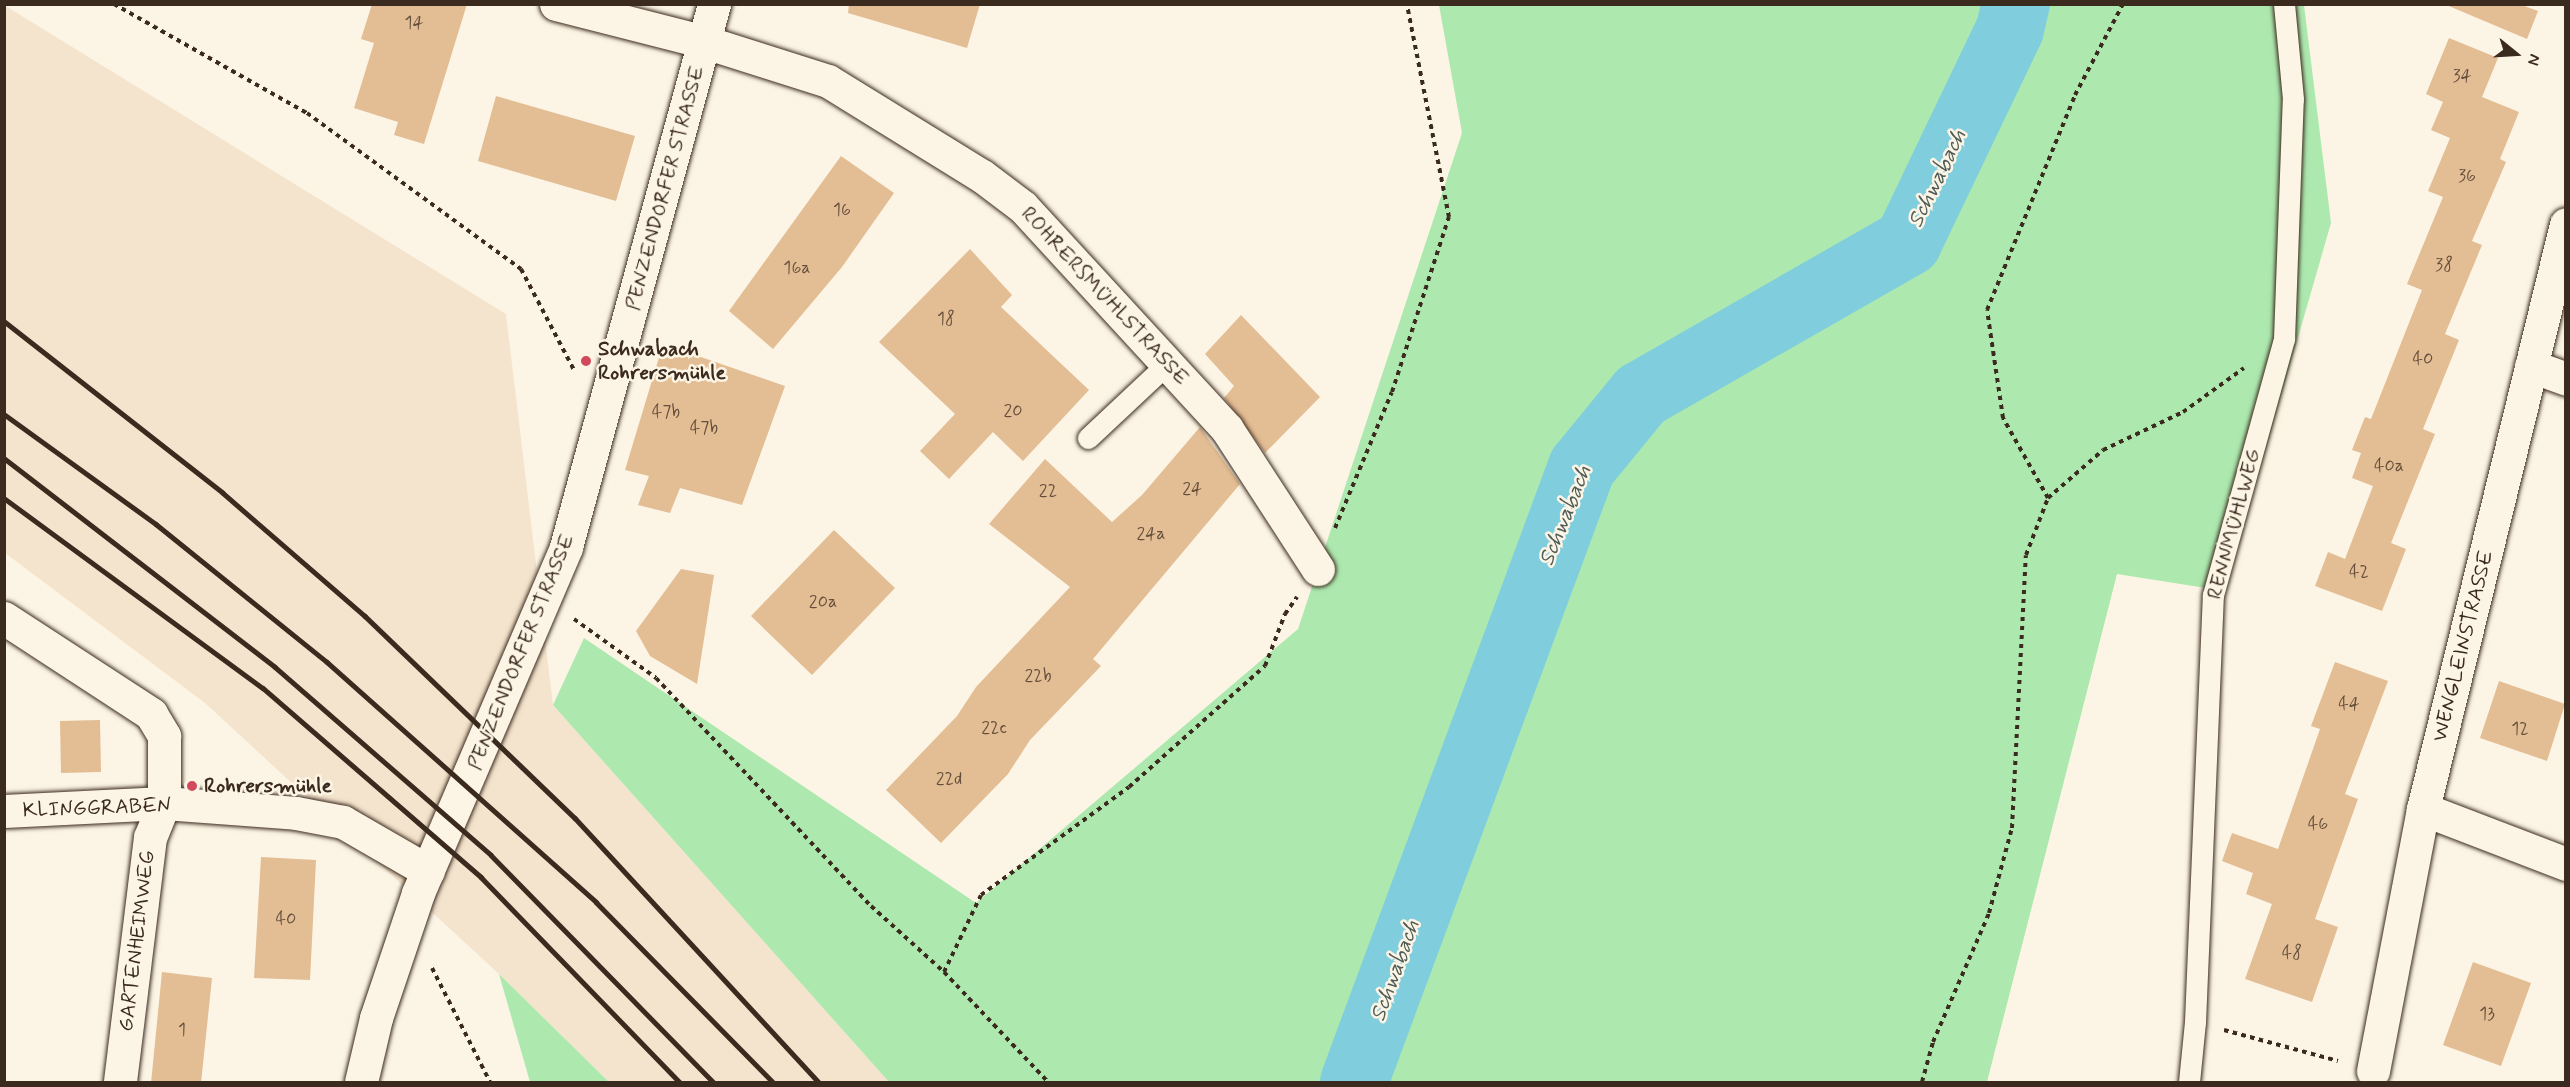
<!DOCTYPE html>
<meta charset="utf-8">
<style>
body{margin:0}
#map{position:relative;width:2570px;height:1087px;overflow:hidden;background:#fcf5e5;font-family:Mynerve,sans-serif}
div>[style]{position:absolute}
.built>*{inset:0;background:#f4e4cd}
.green>*{inset:0;background:#ade9af}
.river>*{height:68px;margin:-34px;padding:0 34px;transform-origin:34px;border-radius:34px;background:#7fcddd}
.building>*{inset:0;background:#e3bd94}
.path>*{height:4px;margin-top:-2px;transform-origin:0;background:repeating-linear-gradient(90deg,#3b2a1e 0 4.5px,transparent 0 9px)}
.roads{filter:drop-shadow(0 0 2px #3b2a1e) drop-shadow(0 0 2px #3b2a1e)}
.lane>*{height:21px;margin:-10.5px;padding:0 10.5px;transform-origin:10.5px;border-radius:10.5px;background:#fcf5e5}
.street>*{height:33px;margin:-16.5px;padding:0 16.5px;transform-origin:16.5px;border-radius:16.5px;background:#fcf5e5}
.secondary>*{height:33px;margin:-16.5px;padding:0 16.5px;transform-origin:16.5px;border-radius:16.5px;background:#fcf5e5}
.rail>*{height:4.5px;margin:-2.25px;padding:0 2.25px;transform-origin:2.25px;border-radius:2.25px;background:#3b2a1e}
.dots>*{width:16px;height:16px;translate:-50% -50%;box-sizing:border-box;border:3px solid #fcf5e5;border-radius:50%}
span{translate:-50% -50%;white-space:nowrap;text-align:center;line-height:1.15;-webkit-text-stroke:5px #fcf5e5;paint-order:stroke}
.number-label{font-size:18px;color:#654f3c}
.number-label span{-webkit-text-stroke-width:0}
.street-label{font-size:21px;color:#3b2a1e}
.poi-label{font-size:21px;color:#3b2a1e;font-weight:700}
.left{translate:0 -50%;text-align:left}
.water-label{font-size:22px;color:#4f5b57;font-style:italic}
.frame{position:absolute;inset:0;border:6px solid #3b2a1e;pointer-events:none}
.north{position:absolute;left:2486px;top:24px;width:60px;height:60px;-webkit-text-stroke:4px #fcf5e5;paint-order:stroke;rotate:108deg;font-size:16px;font-weight:700;line-height:24px;text-align:center;color:#3b2a1e}
.north::after{content:'';display:block;margin:auto;width:21px;height:27px;background:#3b2a1e;clip-path:polygon(50% 0,100% 100%,50% 72%,0 100%)}
</style>
<div id="map">
<div class="built">
<div style="clip-path:polygon(4px 5px,506px 314px,553px 705px,889px 1082px,609px 1082px,499px 974px,205px 703px,5px 553px)"></div>
</div>
<div class="green">
<div style="clip-path:polygon(1439px 5px,2304px 5px,2331px 223px,2225px 591px,2117px 574px,1987px 1082px,889px 1082px,553px 705px,584px 638px,976px 903px,1298px 629px,1462px 133px)"></div>
<div style="clip-path:polygon(499px 974px,609px 1082px,530px 1082px)"></div>
</div>
<div class="river">
<div style="left:1354px;top:1082px;width:656px;rotate:-69.66deg"></div>
<div style="left:1582px;top:467px;width:93px;rotate:-50.7deg"></div>
<div style="left:1641px;top:395px;width:308px;rotate:-29.8deg"></div>
<div style="left:1908px;top:242px;width:236px;rotate:-64.4deg"></div>
<div style="left:2010px;top:29px;width:26px;rotate:-77deg"></div>
</div>
<div class="building">
<div style="clip-path:polygon(372px 4px,467px 4px,424px 144px,394px 135px,398px 122px,354px 108px,374px 43px,361px 39px)"></div>
<div style="clip-path:polygon(849px 4px,980px 4px,967px 48px,848px 13px)"></div>
<div style="clip-path:polygon(2444px 4px,2519px 4px,2538px 11px,2527px 39px)"></div>
<div style="clip-path:polygon(2449px 38px,2498px 58px,2482px 97px,2519px 112px,2500px 159px,2506px 162px,2472px 241px,2482px 245px,2445px 334px,2459px 340px,2423px 429px,2435px 434px,2391px 543px,2406px 549px,2382px 611px,2315px 586px,2328px 552px,2345px 559px,2373px 486px,2352px 478px,2361px 453px,2352px 450px,2365px 417px,2371px 419px,2422px 290px,2407px 284px,2443px 197px,2428px 191px,2450px 138px,2431px 130px,2443px 102px,2426px 94px)"></div>
<div style="clip-path:polygon(496px 96px,635px 136px,616px 201px,478px 161px)"></div>
<div style="clip-path:polygon(841px 156px,894px 193px,842px 267px,773px 349px,729px 311px)"></div>
<div style="clip-path:polygon(970px 249px,1012px 295px,1001px 307px,1089px 390px,1023px 461px,993px 432px,949px 479px,920px 451px,955px 414px,879px 342px)"></div>
<div style="clip-path:polygon(1241px 315px,1320px 397px,1265px 453px,1224px 398px,1234px 386px,1205px 354px)"></div>
<div style="clip-path:polygon(663px 344px,785px 386px,742px 505px,680px 488px,670px 513px,638px 505px,649px 476px,625px 470px)"></div>
<div style="clip-path:polygon(1200px 427px,1240px 484px,1093px 659px,1101px 666px,1030px 740px,1008px 774px,941px 843px,886px 790px,957px 716px,976px 687px,1070px 587px,989px 524px,1045px 459px,1112px 522px,1142px 495px)"></div>
<div style="clip-path:polygon(834px 530px,895px 588px,812px 675px,751px 616px)"></div>
<div style="clip-path:polygon(681px 569px,714px 575px,697px 684px,650px 656px,636px 631px)"></div>
<div style="clip-path:polygon(2335px 662px,2388px 681px,2345px 794px,2358px 799px,2315px 919px,2338px 927px,2312px 1002px,2245px 979px,2272px 904px,2246px 894px,2253px 873px,2222px 861px,2232px 833px,2278px 849px,2320px 729px,2311px 726px)"></div>
<div style="clip-path:polygon(2499px 681px,2565px 704px,2547px 761px,2480px 738px)"></div>
<div style="clip-path:polygon(100px 720px,101px 772px,61px 773px,60px 721px)"></div>
<div style="clip-path:polygon(261px 857px,316px 860px,310px 980px,254px 978px)"></div>
<div style="clip-path:polygon(2473px 962px,2531px 983px,2501px 1066px,2443px 1045px)"></div>
<div style="clip-path:polygon(162px 972px,212px 978px,201px 1083px,151px 1083px)"></div>
</div>
<div class="path">
<div style="left:114px;top:4px;width:222px;rotate:29.5deg"></div>
<div style="left:307px;top:113px;width:265px;rotate:36.1deg"></div>
<div style="left:521px;top:269px;width:116px;rotate:62.3deg"></div>
<div style="left:2048px;top:498px;width:92px;rotate:-119.4deg"></div>
<div style="left:2003px;top:418px;width:109px;rotate:-98.4deg"></div>
<div style="left:1987px;top:310px;width:232px;rotate:-67.7deg"></div>
<div style="left:2075px;top:95px;width:103px;rotate:-62.2deg"></div>
<div style="left:1335px;top:528px;width:147px;rotate:-67.3deg"></div>
<div style="left:1392px;top:392px;width:184px;rotate:-72deg"></div>
<div style="left:1449px;top:217px;width:217px;rotate:-101.2deg"></div>
<div style="left:574px;top:619px;width:101px;rotate:35.7deg"></div>
<div style="left:656px;top:678px;width:313px;rotate:46.7deg"></div>
<div style="left:871px;top:906px;width:98px;rotate:42.1deg"></div>
<div style="left:944px;top:972px;width:151px;rotate:46.6deg"></div>
<div style="left:432px;top:968px;width:128px;rotate:63deg"></div>
<div style="left:944px;top:972px;width:85px;rotate:-64.3deg"></div>
<div style="left:981px;top:895px;width:183px;rotate:-36.1deg"></div>
<div style="left:1129px;top:787px;width:182px;rotate:-41.7deg"></div>
<div style="left:1265px;top:666px;width:56px;rotate:-69deg"></div>
<div style="left:1285px;top:614px;width:21px;rotate:-55deg"></div>
<div style="left:2224px;top:1030px;width:118px;rotate:15.2deg"></div>
<div style="left:1922px;top:1082px;width:41px;rotate:-74.6deg"></div>
<div style="left:1933px;top:1042px;width:141px;rotate:-66.5deg"></div>
<div style="left:1989px;top:913px;width:88px;rotate:-74.9deg"></div>
<div style="left:2012px;top:828px;width:273px;rotate:-87.1deg"></div>
<div style="left:2026px;top:555px;width:61px;rotate:-68.9deg"></div>
<div style="left:2048px;top:498px;width:73px;rotate:-41.1deg"></div>
<div style="left:2103px;top:450px;width:89px;rotate:-25.4deg"></div>
<div style="left:2183px;top:412px;width:75px;rotate:-35.8deg"></div>
</div>
<div class="roads">
<div class="lane">
<div style="left:1088px;top:438px;width:111px;rotate:-43.2deg"></div>
<div style="left:2189px;top:1082px;width:60px;rotate:-84.3deg"></div>
<div style="left:2195px;top:1022px;width:427px;rotate:-87.6deg"></div>
<div style="left:2213px;top:595px;width:266px;rotate:-74.5deg"></div>
<div style="left:2284px;top:339px;width:240px;rotate:-87.9deg"></div>
<div style="left:2293px;top:99px;width:95px;rotate:-95.4deg"></div>
</div>
<div class="street">
<div style="left:556px;top:4px;width:154px;rotate:14.3deg"></div>
<div style="left:705px;top:42px;width:129px;rotate:17.6deg"></div>
<div style="left:828px;top:81px;width:181px;rotate:31.7deg"></div>
<div style="left:982px;top:176px;width:51px;rotate:37.1deg"></div>
<div style="left:1023px;top:207px;width:301px;rotate:47.4deg"></div>
<div style="left:1227px;top:429px;width:167px;rotate:57deg"></div>
<div style="left:2531px;top:366px;width:37px;rotate:20deg"></div>
<div style="left:4px;top:618px;width:176px;rotate:33.1deg"></div>
<div style="left:151px;top:714px;width:26px;rotate:59deg"></div>
<div style="left:164px;top:736px;width:67px;rotate:90deg"></div>
<div style="left:164px;top:803px;width:37px;rotate:112deg"></div>
<div style="left:150px;top:837px;width:247px;rotate:97deg"></div>
<div style="left:2423px;top:809px;width:153px;rotate:21deg"></div>
<div style="left:4px;top:811px;width:160px;rotate:-2.9deg"></div>
<div style="left:164px;top:803px;width:132px;rotate:4.3deg"></div>
<div style="left:296px;top:813px;width:48px;rotate:10.8deg"></div>
<div style="left:343px;top:822px;width:98px;rotate:30deg"></div>
<div style="left:2373px;top:1071px;width:267px;rotate:-79.2deg"></div>
<div style="left:2423px;top:809px;width:602px;rotate:-76.26deg"></div>
</div>
<div class="secondary">
<div style="left:361px;top:1082px;width:66px;rotate:-76.8deg"></div>
<div style="left:376px;top:1018px;width:132px;rotate:-71.4deg"></div>
<div style="left:418px;top:893px;width:376px;rotate:-66.8deg"></div>
<div style="left:566px;top:547px;width:563px;rotate:-74.75deg"></div>
</div>
</div>
<div class="rail">
<div style="left:4px;top:321px;width:278px;rotate:38.1deg"></div>
<div style="left:223px;top:493px;width:188px;rotate:40.9deg"></div>
<div style="left:365px;top:616px;width:291px;rotate:43.9deg"></div>
<div style="left:575px;top:818px;width:359px;rotate:47.3deg"></div>
<div style="left:4px;top:414px;width:188px;rotate:35.9deg"></div>
<div style="left:156px;top:524px;width:220px;rotate:38.9deg"></div>
<div style="left:327px;top:662px;width:361px;rotate:41.7deg"></div>
<div style="left:596px;top:902px;width:252px;rotate:45.5deg"></div>
<div style="left:4px;top:458px;width:342px;rotate:37.6deg"></div>
<div style="left:275px;top:667px;width:286px;rotate:41deg"></div>
<div style="left:491px;top:855px;width:318px;rotate:45.6deg"></div>
<div style="left:4px;top:498px;width:321px;rotate:36.3deg"></div>
<div style="left:263px;top:688px;width:289px;rotate:40.9deg"></div>
<div style="left:481px;top:877px;width:286px;rotate:45.9deg"></div>
</div>
<div class="dots">
<div style="left:586px;top:361px;background:#d1495b"></div>
<div style="left:192px;top:786px;background:#d1495b"></div>
</div>
<div class="number-label">
<span style="left:414px;top:23px">14</span>
<span style="left:2462px;top:76px">34</span>
<span style="left:2467px;top:176px">36</span>
<span style="left:842px;top:210px">16</span>
<span style="left:2444px;top:265px">38</span>
<span style="left:797px;top:268px">16a</span>
<span style="left:946px;top:319px">18</span>
<span style="left:2423px;top:359px">40</span>
<span style="left:1013px;top:411px">20</span>
<span style="left:666px;top:412px">47b</span>
<span style="left:704px;top:428px">47b</span>
<span style="left:2389px;top:466px">40a</span>
<span style="left:1192px;top:489px">24</span>
<span style="left:1048px;top:491px">22</span>
<span style="left:1151px;top:534px">24a</span>
<span style="left:2359px;top:572px">42</span>
<span style="left:823px;top:602px">20a</span>
<span style="left:1038px;top:676px">22b</span>
<span style="left:2349px;top:704px">44</span>
<span style="left:994px;top:728px">22c</span>
<span style="left:2520px;top:729px">12</span>
<span style="left:949px;top:779px">22d</span>
<span style="left:2318px;top:824px">46</span>
<span style="left:286px;top:919px">40</span>
<span style="left:2292px;top:953px">48</span>
<span style="left:2487px;top:1014px">13</span>
<span style="left:182px;top:1030px">1</span>
</div>
<div class="street-label">
<span style="left:665px;top:188px;rotate:-75deg">PENZENDORFER STRASSE</span>
<span style="left:1105px;top:296px;rotate:47deg">ROHRERSMÜHLSTRASSE</span>
<span style="left:2234px;top:524px;rotate:-75deg">RENNMÜHLWEG</span>
<span style="left:2463px;top:646px;rotate:-76deg">WENGLEINSTRASSE</span>
<span style="left:521px;top:652px;rotate:-68deg">PENZENDORFER STRASSE</span>
<span style="left:97px;top:808px;rotate:-2deg">KLINGGRABEN</span>
<span style="left:137px;top:941px;rotate:-83deg">GARTENHEIMWEG</span>
</div>
<div class="poi-label">
<span class="left" style="left:598px;top:361px">Schwabach<br>Rohrersmühle</span>
<span class="left" style="left:204px;top:786px">Rohrersmühle</span>
</div>
<div class="water-label">
<span style="left:1938px;top:179px;rotate:-64deg">Schwabach</span>
<span style="left:1566px;top:516px;rotate:-68deg">Schwabach</span>
<span style="left:1396px;top:971px;rotate:-70deg">Schwabach</span>
</div>
<div class="frame"></div>
<div class="north">N</div>
</div>
